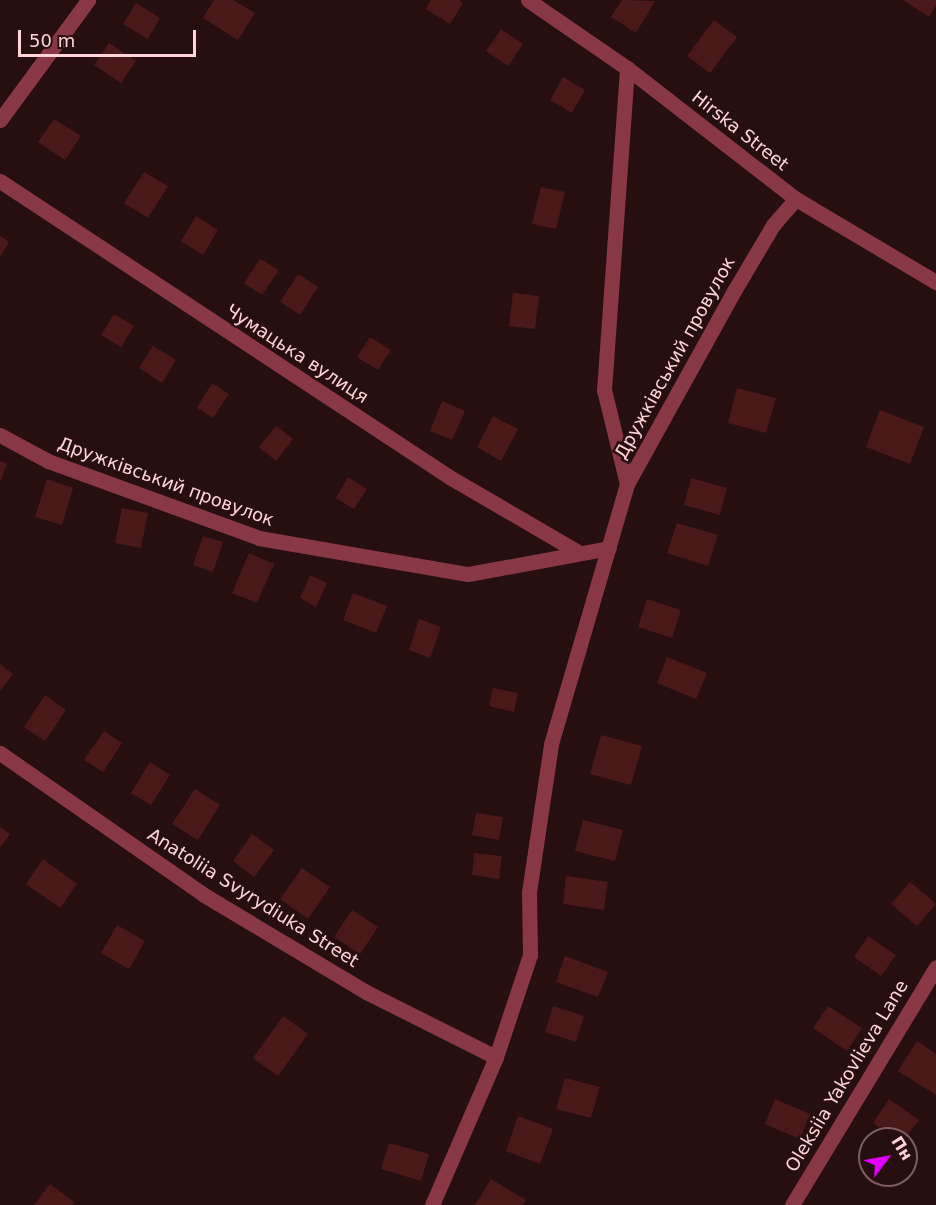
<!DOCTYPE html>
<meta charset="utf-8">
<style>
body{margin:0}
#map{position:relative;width:936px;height:1205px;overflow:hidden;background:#270e0f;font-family:"DejaVu Sans",sans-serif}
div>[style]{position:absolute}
.building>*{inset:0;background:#49191a}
.minor>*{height:15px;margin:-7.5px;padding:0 7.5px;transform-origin:7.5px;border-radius:7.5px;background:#883745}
span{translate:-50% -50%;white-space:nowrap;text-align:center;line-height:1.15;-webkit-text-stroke:5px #270e0f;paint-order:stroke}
.street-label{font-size:18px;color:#ffd4d8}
.north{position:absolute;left:858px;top:1127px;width:60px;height:60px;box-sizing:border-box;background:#270e0f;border:2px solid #7d5d5f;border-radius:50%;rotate:58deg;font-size:16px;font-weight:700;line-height:24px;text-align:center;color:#ffd4d8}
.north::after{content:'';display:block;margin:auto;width:21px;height:27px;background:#e100ff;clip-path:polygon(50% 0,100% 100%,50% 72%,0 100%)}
.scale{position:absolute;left:18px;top:30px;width:178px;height:27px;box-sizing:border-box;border:3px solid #ffd4d8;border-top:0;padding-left:8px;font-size:18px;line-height:21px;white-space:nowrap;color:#ffd4d8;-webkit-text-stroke:4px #270e0f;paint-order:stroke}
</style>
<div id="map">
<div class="building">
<div style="clip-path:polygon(214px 0,233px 0,255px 13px,238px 40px,203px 18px)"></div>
<div style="clip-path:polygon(431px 0,459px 0,463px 3px,450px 24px,426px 9px)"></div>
<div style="clip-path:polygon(622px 0,655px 1px,636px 33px,611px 17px)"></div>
<div style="clip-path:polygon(903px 0,936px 0,936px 5px,929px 17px)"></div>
<div style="clip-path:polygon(136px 3px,160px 18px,148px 39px,123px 24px)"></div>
<div style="clip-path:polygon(714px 20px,737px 37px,710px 73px,687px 56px)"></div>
<div style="clip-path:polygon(501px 29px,523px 44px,508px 66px,486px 51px)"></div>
<div style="clip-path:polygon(109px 43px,136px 61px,121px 83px,94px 65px)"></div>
<div style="clip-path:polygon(563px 77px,585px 90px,572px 113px,550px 100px)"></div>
<div style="clip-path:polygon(54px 119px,81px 136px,65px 160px,38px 142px)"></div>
<div style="clip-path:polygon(144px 172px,168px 186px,148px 218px,124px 203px)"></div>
<div style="clip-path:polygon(541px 187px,565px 192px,556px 229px,532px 224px)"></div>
<div style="clip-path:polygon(196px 216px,218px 230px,203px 255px,181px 241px)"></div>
<div style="clip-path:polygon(0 236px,9px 242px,0 257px)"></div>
<div style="clip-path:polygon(260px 259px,279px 270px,262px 295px,244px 283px)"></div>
<div style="clip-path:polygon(298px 274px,318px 287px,300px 315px,280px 302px)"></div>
<div style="clip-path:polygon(513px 293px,539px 296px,535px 329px,509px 326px)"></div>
<div style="clip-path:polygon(114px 314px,134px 326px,121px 347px,101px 335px)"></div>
<div style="clip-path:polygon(370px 337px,391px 350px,378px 370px,357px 357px)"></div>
<div style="clip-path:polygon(153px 346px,176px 360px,162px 383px,139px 368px)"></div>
<div style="clip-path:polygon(212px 383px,229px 394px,213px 418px,197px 408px)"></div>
<div style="clip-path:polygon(737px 388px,776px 398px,766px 433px,728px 423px)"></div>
<div style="clip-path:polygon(442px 401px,465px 411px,452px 440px,430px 431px)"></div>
<div style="clip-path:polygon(880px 410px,924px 427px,910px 464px,866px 447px)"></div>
<div style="clip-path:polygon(493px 416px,518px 429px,501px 461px,477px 447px)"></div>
<div style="clip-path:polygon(276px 426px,293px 439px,276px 461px,259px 447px)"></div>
<div style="clip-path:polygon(0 461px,7px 464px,0 482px)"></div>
<div style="clip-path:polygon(348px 477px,367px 489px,354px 509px,336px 498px)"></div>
<div style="clip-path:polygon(691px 478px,727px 488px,720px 515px,684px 505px)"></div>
<div style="clip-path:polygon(47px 479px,73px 488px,62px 525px,35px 517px)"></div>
<div style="clip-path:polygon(122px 508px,148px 513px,141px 548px,115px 543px)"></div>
<div style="clip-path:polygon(677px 523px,718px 535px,708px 566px,667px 553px)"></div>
<div style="clip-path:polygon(203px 536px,223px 542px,213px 572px,193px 565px)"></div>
<div style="clip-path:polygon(249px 553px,274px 564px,257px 603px,232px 593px)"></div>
<div style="clip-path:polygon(310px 575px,327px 583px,316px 607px,300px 598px)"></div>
<div style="clip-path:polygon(353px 593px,387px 606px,376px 633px,343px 620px)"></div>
<div style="clip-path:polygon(647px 599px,681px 610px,672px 638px,638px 627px)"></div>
<div style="clip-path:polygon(419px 619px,441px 627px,430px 658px,409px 650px)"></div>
<div style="clip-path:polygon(667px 657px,707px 673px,696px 699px,657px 683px)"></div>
<div style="clip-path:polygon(0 664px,13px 674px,0 691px)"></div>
<div style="clip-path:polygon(493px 688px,518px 693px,514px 712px,489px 706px)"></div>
<div style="clip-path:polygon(45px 695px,66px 710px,45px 741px,24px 727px)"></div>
<div style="clip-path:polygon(104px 731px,122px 743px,103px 772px,84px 760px)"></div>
<div style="clip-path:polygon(601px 735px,642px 746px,631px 785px,590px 774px)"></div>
<div style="clip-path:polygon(150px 762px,170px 775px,151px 805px,131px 793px)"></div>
<div style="clip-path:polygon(195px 789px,220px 805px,198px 840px,172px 824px)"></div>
<div style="clip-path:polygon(476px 813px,503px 817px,499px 840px,472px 835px)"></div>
<div style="clip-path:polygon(583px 820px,623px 830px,615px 861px,575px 851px)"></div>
<div style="clip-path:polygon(0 827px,10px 834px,0 848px)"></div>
<div style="clip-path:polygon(252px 834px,274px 850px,254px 877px,233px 861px)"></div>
<div style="clip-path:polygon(474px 853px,502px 856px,499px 879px,472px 875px)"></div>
<div style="clip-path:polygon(43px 859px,77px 884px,60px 908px,26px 884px)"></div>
<div style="clip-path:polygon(302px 868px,330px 887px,308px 919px,280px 899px)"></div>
<div style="clip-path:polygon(566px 876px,608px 882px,604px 910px,563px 904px)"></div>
<div style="clip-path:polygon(910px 882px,936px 904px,917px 926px,891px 904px)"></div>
<div style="clip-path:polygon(352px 910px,378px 927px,360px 954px,334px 937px)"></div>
<div style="clip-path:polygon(117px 925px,145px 941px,129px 969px,101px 953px)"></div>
<div style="clip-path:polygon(868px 936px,896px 955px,881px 976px,854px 957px)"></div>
<div style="clip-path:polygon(565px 956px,608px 972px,598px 997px,556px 982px)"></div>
<div style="clip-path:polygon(553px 1006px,584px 1016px,576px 1042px,545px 1032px)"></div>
<div style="clip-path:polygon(828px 1006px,862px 1028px,847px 1051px,813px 1028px)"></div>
<div style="clip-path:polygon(283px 1016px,308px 1034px,278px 1076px,253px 1058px)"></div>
<div style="clip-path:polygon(917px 1041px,936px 1054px,936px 1095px,898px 1071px)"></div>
<div style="clip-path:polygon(565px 1078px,600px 1087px,591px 1118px,556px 1109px)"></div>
<div style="clip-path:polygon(775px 1099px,810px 1114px,800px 1139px,765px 1124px)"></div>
<div style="clip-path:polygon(889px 1099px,919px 1120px,905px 1139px,896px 1139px,873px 1123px)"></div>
<div style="clip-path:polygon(518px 1116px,553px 1129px,540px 1164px,506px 1151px)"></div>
<div style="clip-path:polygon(389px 1143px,429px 1154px,421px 1181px,381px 1169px)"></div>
<div style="clip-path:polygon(491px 1179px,526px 1200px,523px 1205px,475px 1205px)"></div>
<div style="clip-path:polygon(50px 1184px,74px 1202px,72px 1205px,34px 1205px)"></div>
</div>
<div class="minor">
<div style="left:528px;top:0;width:120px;rotate:34.5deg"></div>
<div style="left:627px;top:68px;width:214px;rotate:37.8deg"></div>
<div style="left:796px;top:199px;width:163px;rotate:30.7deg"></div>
<div style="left:0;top:120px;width:149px;rotate:-53.7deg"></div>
<div style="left:0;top:181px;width:540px;rotate:33.37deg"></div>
<div style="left:451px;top:478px;width:147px;rotate:30.2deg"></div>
<div style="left:0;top:435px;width:55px;rotate:28.4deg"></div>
<div style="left:48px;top:461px;width:225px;rotate:20deg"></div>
<div style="left:259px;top:538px;width:212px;rotate:9.8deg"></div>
<div style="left:468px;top:574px;width:143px;rotate:-10.4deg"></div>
<div style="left:627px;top:484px;width:97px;rotate:-103.7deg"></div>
<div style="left:604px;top:390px;width:323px;rotate:-85.9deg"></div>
<div style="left:0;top:753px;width:249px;rotate:34.8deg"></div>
<div style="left:204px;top:895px;width:189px;rotate:30.9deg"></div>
<div style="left:366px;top:992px;width:145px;rotate:26.6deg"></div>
<div style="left:432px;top:1205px;width:161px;rotate:-66.6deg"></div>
<div style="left:496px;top:1057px;width:108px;rotate:-71.6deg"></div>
<div style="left:530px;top:955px;width:63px;rotate:-90.9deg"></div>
<div style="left:529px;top:892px;width:150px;rotate:-81.5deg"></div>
<div style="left:551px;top:744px;width:271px;rotate:-73.7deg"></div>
<div style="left:627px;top:484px;width:221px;rotate:-61deg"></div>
<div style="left:734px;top:291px;width:77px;rotate:-59.4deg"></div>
<div style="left:773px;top:225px;width:35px;rotate:-49deg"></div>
<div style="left:792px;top:1205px;width:278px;rotate:-58.8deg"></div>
</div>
<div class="street-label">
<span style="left:740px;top:131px;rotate:38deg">Hirska Street</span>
<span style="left:297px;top:354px;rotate:33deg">Чумацька вулиця</span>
<span style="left:675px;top:358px;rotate:-61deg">Дружківський провулок</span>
<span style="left:166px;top:482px;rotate:20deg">Дружківський провулок</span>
<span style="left:253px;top:898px;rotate:32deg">Anatoliia Svyrydiuka Street</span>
<span style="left:847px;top:1076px;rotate:-59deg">Oleksiia Yakovlieva Lane</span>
</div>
<div class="north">Пн</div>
<div class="scale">50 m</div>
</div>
